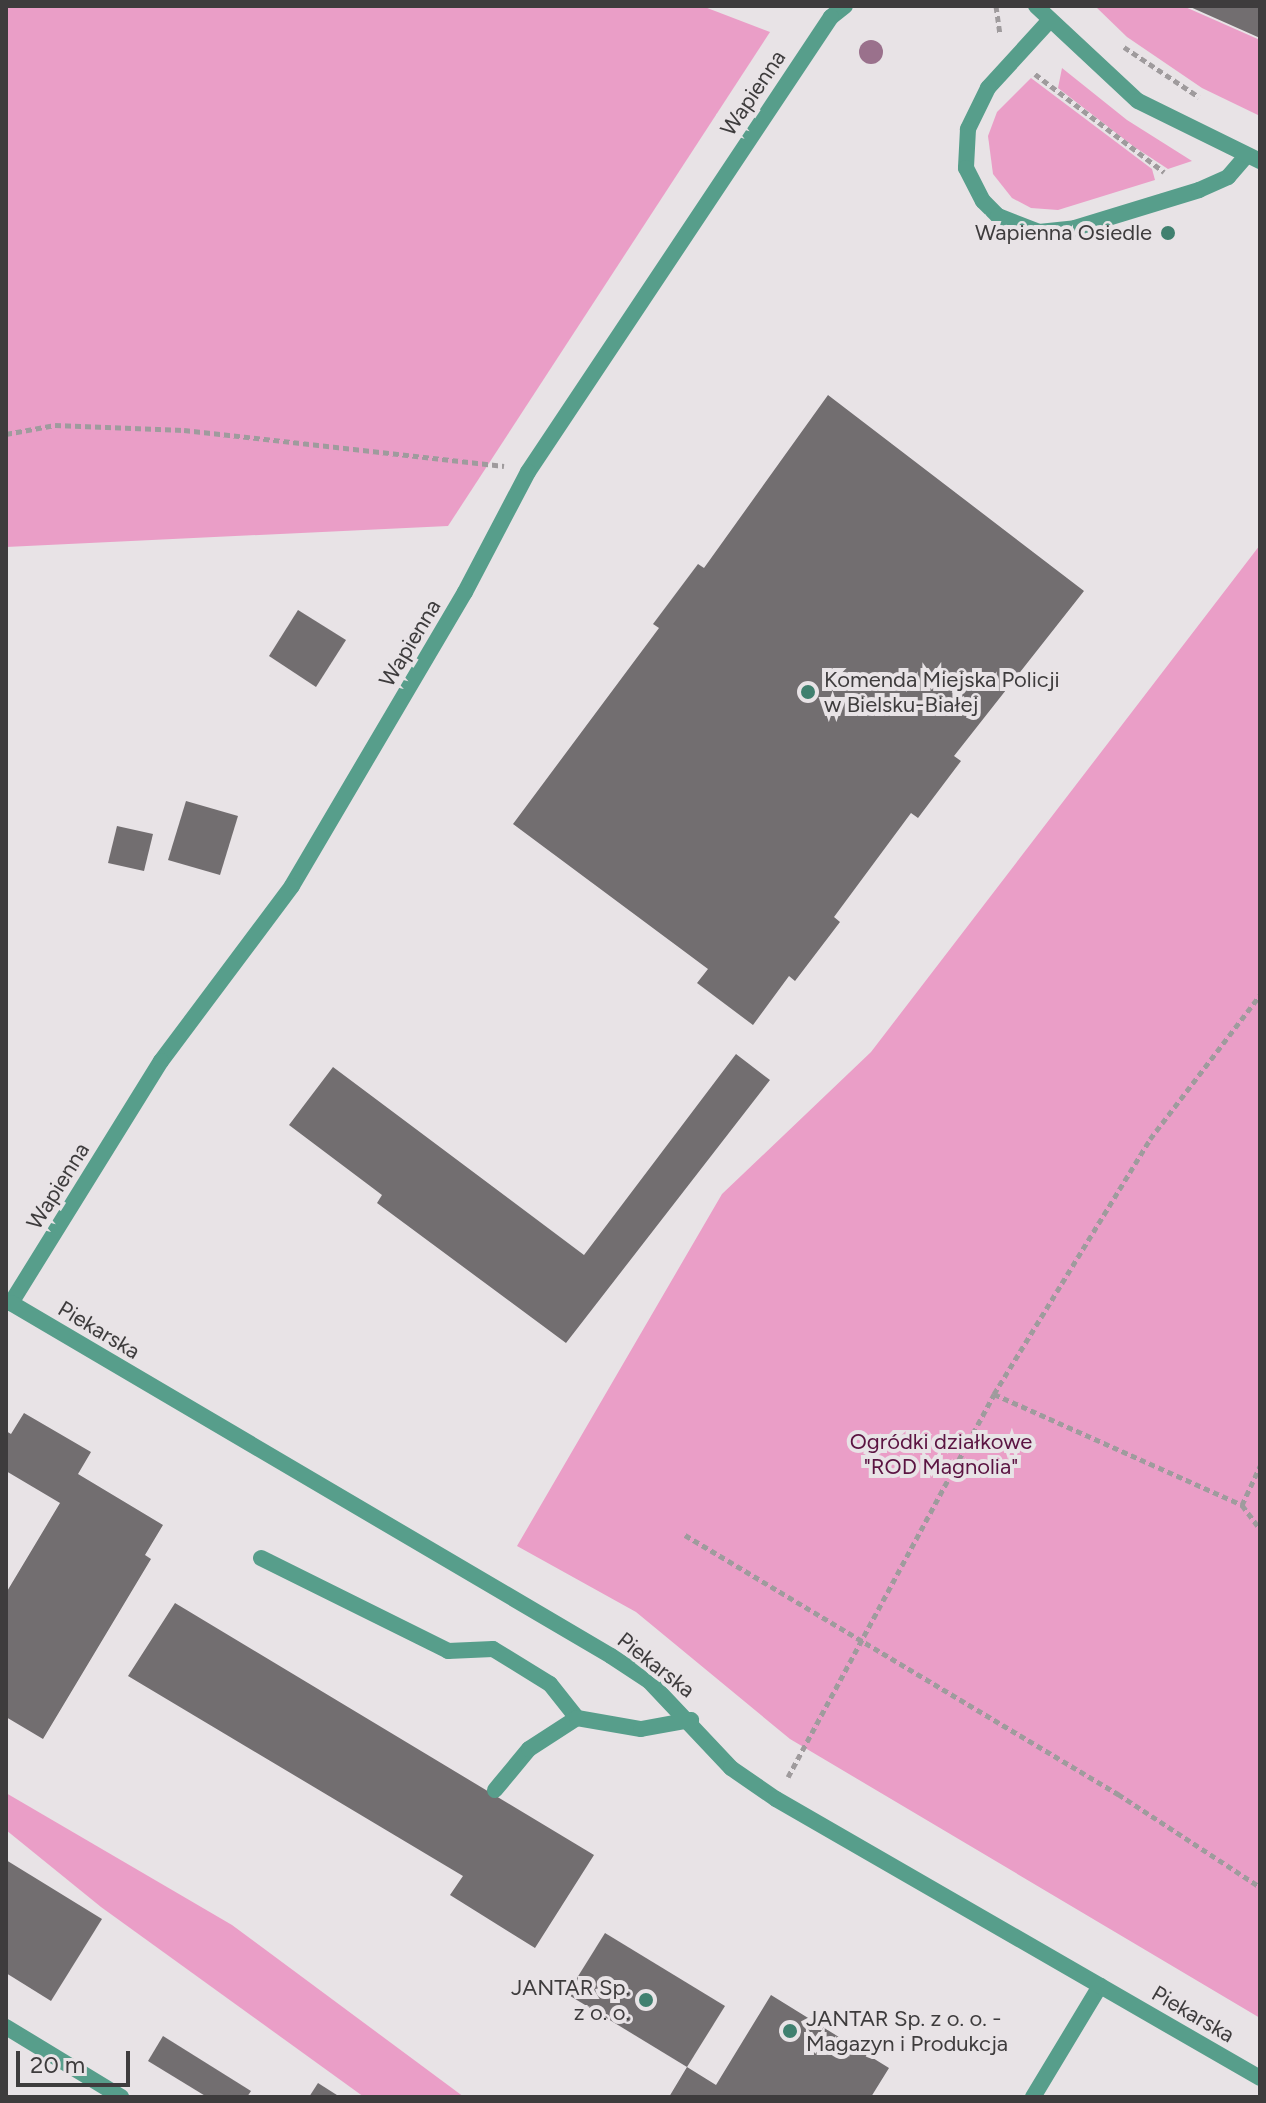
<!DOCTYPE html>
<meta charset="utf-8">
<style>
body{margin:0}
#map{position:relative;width:1266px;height:2103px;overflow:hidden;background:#e8e3e6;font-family:Figtree,sans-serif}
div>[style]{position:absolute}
.green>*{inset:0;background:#ea9ec7}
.building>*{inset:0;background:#726e70}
.path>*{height:5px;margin-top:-2.5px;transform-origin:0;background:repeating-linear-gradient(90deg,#9f9b9d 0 6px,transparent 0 10px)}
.lane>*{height:16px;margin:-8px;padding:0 8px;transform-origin:8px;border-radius:8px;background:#579e8b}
.street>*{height:16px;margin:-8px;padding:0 8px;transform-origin:8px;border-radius:8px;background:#579e8b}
.trees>*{width:24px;height:24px;margin:-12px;border-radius:50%;background:#9a718c}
.dots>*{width:22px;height:22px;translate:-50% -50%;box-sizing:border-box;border:4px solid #e8e3e6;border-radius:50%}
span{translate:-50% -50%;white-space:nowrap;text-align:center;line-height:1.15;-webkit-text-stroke:8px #e8e3e6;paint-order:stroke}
.street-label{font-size:22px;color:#3e3c3d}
.poi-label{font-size:22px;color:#3e3c3d}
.right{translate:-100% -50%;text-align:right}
.left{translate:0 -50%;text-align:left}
.park-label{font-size:22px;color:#5b1442}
.frame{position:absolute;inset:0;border:8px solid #3e3c3d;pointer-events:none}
.scale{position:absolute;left:16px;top:2051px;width:114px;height:36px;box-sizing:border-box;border:4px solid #3e3c3d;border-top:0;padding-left:10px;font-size:24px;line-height:28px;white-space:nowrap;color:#3e3c3d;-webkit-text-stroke:6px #e8e3e6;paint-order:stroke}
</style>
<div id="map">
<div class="green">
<div style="clip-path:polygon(6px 6px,702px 6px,770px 32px,448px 526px,6px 547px)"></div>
<div style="clip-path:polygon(1095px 6px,1183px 6px,1260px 40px,1260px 116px,1202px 88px,1127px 37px)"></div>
<div style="clip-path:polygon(1062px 68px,1127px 120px,1192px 161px,1168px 169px,1133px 146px,1058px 88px)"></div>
<div style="clip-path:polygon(1031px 78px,1152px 169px,1155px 180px,1058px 210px,1031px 208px,1012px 198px,993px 174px,988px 136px,997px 112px)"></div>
<div style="clip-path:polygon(1260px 545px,1260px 2018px,790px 1739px,636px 1612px,517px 1546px,722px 1194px,871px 1052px)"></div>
<div style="clip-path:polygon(6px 1793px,232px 1925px,464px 2097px,364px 2097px,101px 1907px,6px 1830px)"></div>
</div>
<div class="building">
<div style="clip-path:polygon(1188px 6px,1260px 6px,1260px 38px)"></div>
<div style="clip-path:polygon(828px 395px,1084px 591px,954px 756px,961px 761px,918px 818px,911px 813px,834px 917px,840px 922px,795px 981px,789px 976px,753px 1025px,697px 983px,708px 969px,513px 824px,659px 628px,653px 624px,698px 564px,704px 568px)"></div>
<div style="clip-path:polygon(298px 610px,346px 640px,316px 687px,269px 656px)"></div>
<div style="clip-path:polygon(186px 801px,238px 816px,220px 875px,168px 860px)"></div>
<div style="clip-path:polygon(117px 826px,153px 834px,144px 871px,108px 863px)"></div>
<div style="clip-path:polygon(736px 1054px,770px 1080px,566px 1343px,377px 1203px,382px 1195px,289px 1125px,333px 1067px,584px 1255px)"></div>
<div style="clip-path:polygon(24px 1413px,91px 1452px,78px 1474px,163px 1525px,145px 1555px,151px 1559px,43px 1739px,6px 1717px,6px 1593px,60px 1503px,6px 1471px,6px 1431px,11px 1434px)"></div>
<div style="clip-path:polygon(175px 1603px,594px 1855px,535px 1948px,450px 1895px,463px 1876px,128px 1676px)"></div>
<div style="clip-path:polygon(6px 1860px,102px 1919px,51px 2001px,6px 1973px)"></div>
<div style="clip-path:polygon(605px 1933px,725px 2006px,687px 2067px,567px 1994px)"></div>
<div style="clip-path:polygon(771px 1995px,889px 2068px,871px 2097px,669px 2097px,687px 2067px,716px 2085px)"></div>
<div style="clip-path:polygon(163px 2036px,251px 2091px,247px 2097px,207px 2097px,148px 2061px)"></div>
<div style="clip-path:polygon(318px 2083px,340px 2097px,309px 2097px)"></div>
</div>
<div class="path">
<div style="left:996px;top:6px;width:28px;rotate:82deg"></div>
<div style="left:1124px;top:47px;width:90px;rotate:33.7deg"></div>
<div style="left:1035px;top:74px;width:162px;rotate:37.2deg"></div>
<div style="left:6px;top:434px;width:50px;rotate:-10.4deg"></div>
<div style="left:55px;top:425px;width:129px;rotate:2.2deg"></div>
<div style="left:184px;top:430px;width:322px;rotate:6.4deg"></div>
<div style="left:994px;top:1394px;width:272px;rotate:24.1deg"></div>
<div style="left:1242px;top:1505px;width:30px;rotate:53deg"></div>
<div style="left:1242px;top:1505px;width:43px;rotate:-65.2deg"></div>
<div style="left:685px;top:1535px;width:505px;rotate:30.89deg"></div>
<div style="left:1118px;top:1794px;width:170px;rotate:33.2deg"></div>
<div style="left:788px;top:1777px;width:435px;rotate:-61.7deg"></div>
<div style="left:994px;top:1394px;width:299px;rotate:-58.5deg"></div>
<div style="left:1150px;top:1139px;width:181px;rotate:-52.6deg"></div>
</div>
<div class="lane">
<div style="left:1050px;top:20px;width:92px;rotate:132.4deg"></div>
<div style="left:988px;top:88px;width:46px;rotate:116deg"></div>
<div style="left:968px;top:129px;width:39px;rotate:93deg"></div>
<div style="left:966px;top:168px;width:37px;rotate:63deg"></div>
<div style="left:983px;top:201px;width:21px;rotate:45deg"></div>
<div style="left:998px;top:216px;width:44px;rotate:21.3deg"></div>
<div style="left:1039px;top:232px;width:36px;rotate:-6deg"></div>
<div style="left:1075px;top:228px;width:130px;rotate:-17deg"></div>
<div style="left:1199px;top:190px;width:32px;rotate:-24deg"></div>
<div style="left:1228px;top:177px;width:28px;rotate:-49deg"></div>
<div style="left:261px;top:1558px;width:209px;rotate:26.4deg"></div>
<div style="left:448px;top:1651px;width:45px;rotate:-2.5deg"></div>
<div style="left:493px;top:1649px;width:67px;rotate:31.6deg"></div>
<div style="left:550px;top:1684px;width:43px;rotate:51.5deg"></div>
<div style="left:495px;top:1790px;width:53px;rotate:-50.3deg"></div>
<div style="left:529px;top:1749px;width:57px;rotate:-32.9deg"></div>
<div style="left:577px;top:1718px;width:65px;rotate:9.8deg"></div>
<div style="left:641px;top:1729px;width:51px;rotate:-10.2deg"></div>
<div style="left:6px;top:2027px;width:135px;rotate:31.3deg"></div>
<div style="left:1033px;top:2097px;width:130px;rotate:-58.9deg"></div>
</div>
<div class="street">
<div style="left:845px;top:6px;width:18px;rotate:142deg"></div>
<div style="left:831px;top:17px;width:547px;rotate:123.66deg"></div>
<div style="left:528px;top:472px;width:136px;rotate:117.7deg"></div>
<div style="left:465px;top:592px;width:341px;rotate:120.5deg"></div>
<div style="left:292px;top:886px;width:219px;rotate:126.8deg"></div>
<div style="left:161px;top:1061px;width:285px;rotate:121.8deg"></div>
<div style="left:11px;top:1303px;width:696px;rotate:30.47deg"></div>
<div style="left:611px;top:1656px;width:45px;rotate:33.3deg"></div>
<div style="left:649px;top:1681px;width:120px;rotate:46.7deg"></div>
<div style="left:731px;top:1768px;width:55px;rotate:34.6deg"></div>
<div style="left:776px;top:1799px;width:559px;rotate:29.96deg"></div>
<div style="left:1036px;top:6px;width:139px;rotate:43deg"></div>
<div style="left:1138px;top:101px;width:136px;rotate:26.2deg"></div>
</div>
<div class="trees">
<div style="left:871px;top:52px"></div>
</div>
<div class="dots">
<div style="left:1168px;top:233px;background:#40806f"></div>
<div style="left:808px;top:692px;background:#40806f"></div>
<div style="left:646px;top:2000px;background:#40806f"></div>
<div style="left:790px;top:2031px;background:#40806f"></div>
</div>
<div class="street-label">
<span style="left:753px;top:93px;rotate:-56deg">Wapienna</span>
<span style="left:410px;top:643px;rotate:-59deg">Wapienna</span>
<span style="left:58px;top:1186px;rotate:-58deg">Wapienna</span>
<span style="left:99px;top:1330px;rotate:31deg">Piekarska</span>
<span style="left:656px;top:1665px;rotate:38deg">Piekarska</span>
<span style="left:1193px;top:2014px;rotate:30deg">Piekarska</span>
</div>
<div class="poi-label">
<span class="right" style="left:1152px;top:233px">Wapienna Osiedle</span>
<span class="left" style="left:824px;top:692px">Komenda Miejska Policji<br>w Bielsku-Białej</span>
<span class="right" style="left:630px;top:2000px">JANTAR Sp.<br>z o. o.</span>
<span class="left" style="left:806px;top:2031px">JANTAR Sp. z o. o. -<br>Magazyn i Produkcja</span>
</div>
<div class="park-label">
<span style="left:941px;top:1454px">Ogródki działkowe<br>"ROD Magnolia"</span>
</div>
<div class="frame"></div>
<div class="scale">20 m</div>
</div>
